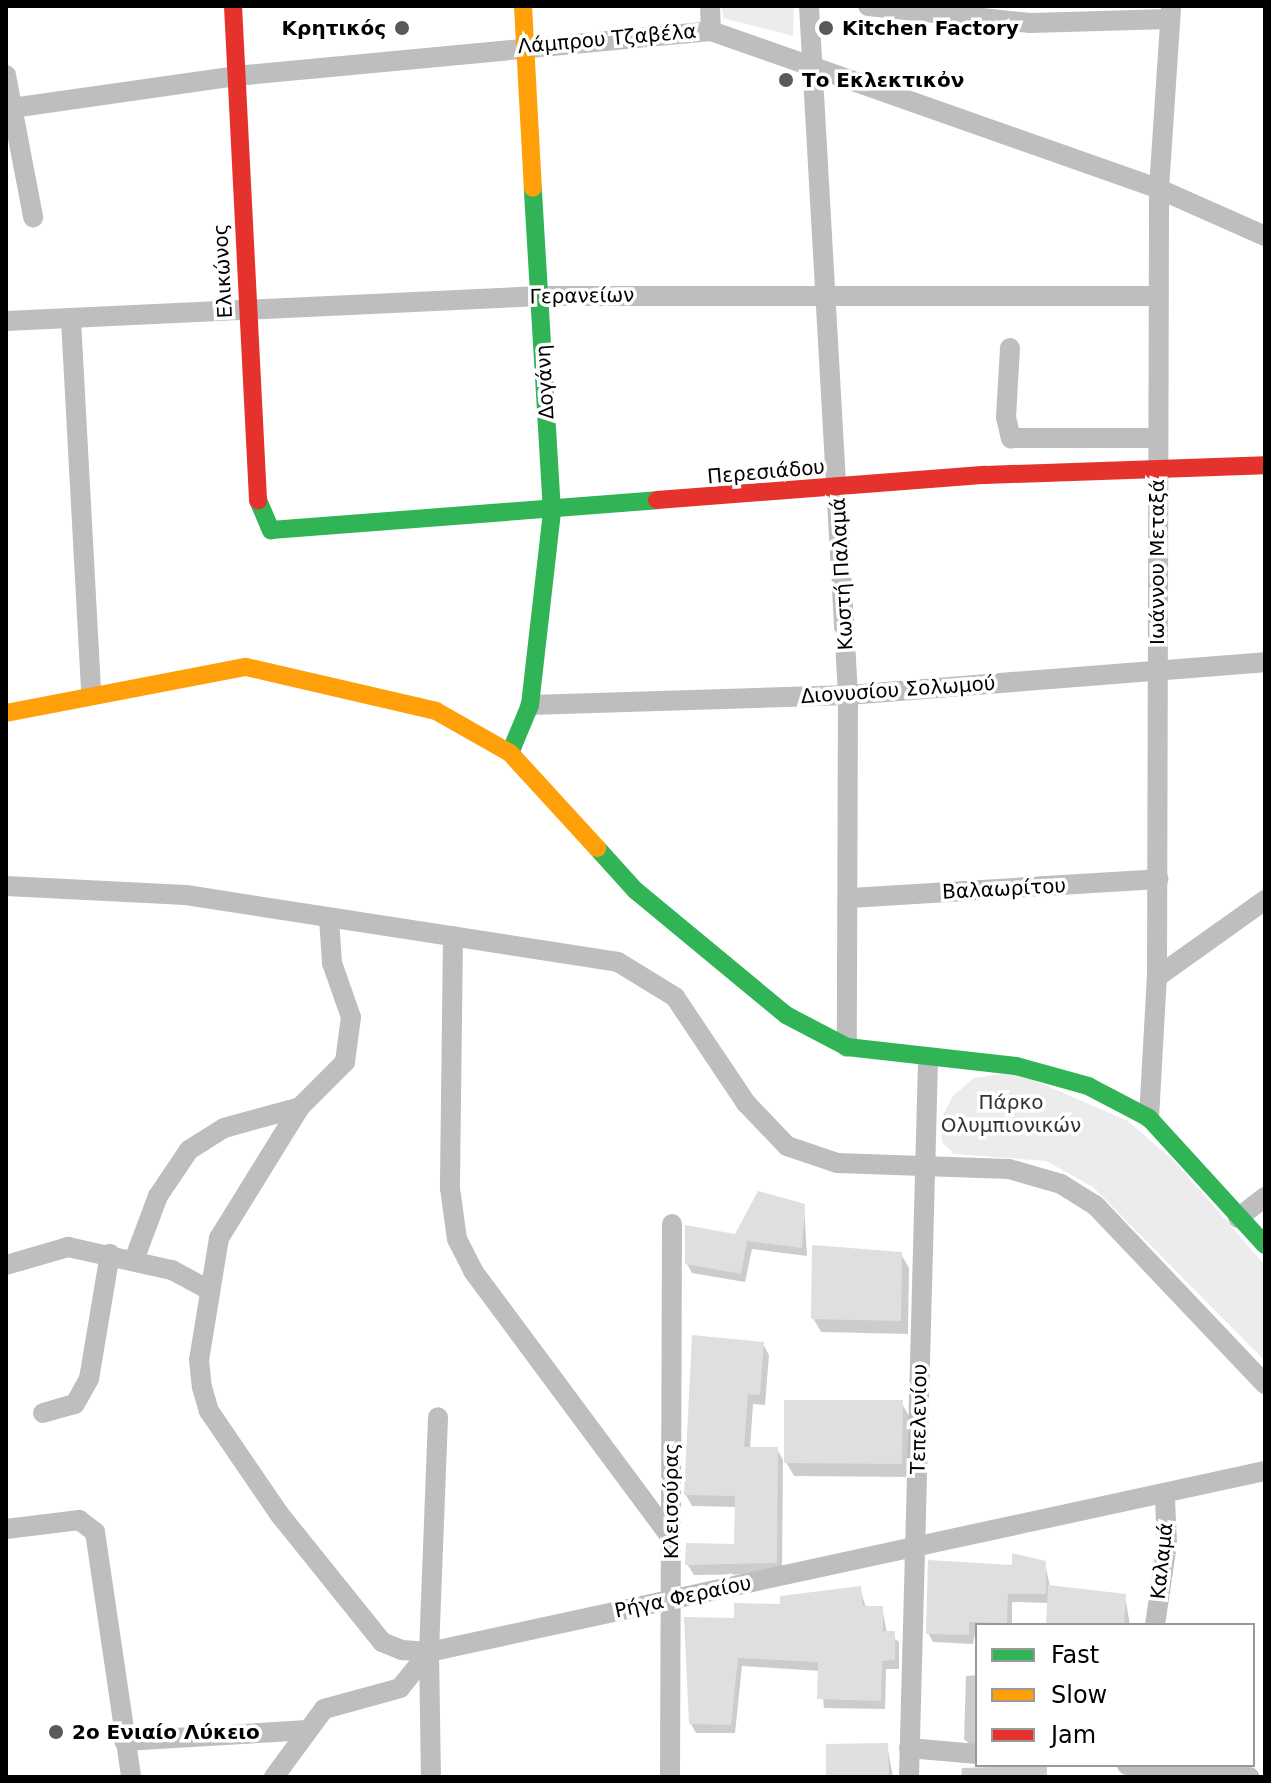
<!DOCTYPE html>
<meta charset="utf-8">
<style>
body{margin:0}
#map{position:relative;width:1271px;height:1783px;overflow:hidden;background:#fff;font-family:"DejaVu Sans",sans-serif}
div>[style]{position:absolute}
.green>*{inset:0;background:#ececec}
.shadow>*{inset:0;background:#0003}
.building>*{inset:0;background:#dfdfdf}
.street>*{height:20px;margin:-10px;padding:0 10px;transform-origin:10px;border-radius:10px;background:#bebebe}
.fast>*{height:18px;margin:-9px;padding:0 9px;transform-origin:9px;border-radius:9px;background:#30b455}
.slow>*{height:18px;margin:-9px;padding:0 9px;transform-origin:9px;border-radius:9px;background:#ff9f0a}
.jam>*{height:18px;margin:-9px;padding:0 9px;transform-origin:9px;border-radius:9px;background:#e5322d}
.dots>*{width:22px;height:22px;translate:-50% -50%;box-sizing:border-box;border:4px solid #fff;border-radius:50%}
span{translate:-50% -50%;white-space:nowrap;text-align:center;line-height:1.15;-webkit-text-stroke:7px #fff;paint-order:stroke}
.poi-label{font-size:20px;color:#000;font-weight:700}
.right{translate:-100% -50%;text-align:right}
.left{translate:0 -50%;text-align:left}
.street-label{font-size:20px;color:#000}
.park-label{font-size:20px;color:#333}
.frame{position:absolute;inset:0;border:8px solid #000;pointer-events:none}
.legend{position:absolute;left:975px;top:1623px;width:280px;height:144px;box-sizing:border-box;background:#fff;border:2px solid #999;margin:0;padding:10px 14px;list-style:none;font-size:24px;color:#000}
.legend li{display:flex;align-items:center;gap:16px;height:40px}
.legend b{width:40px;border:2px solid #999}
</style>
<div id="map">
<div class="green">
<div style="clip-path:polygon(722px 6px,794px 6px,793px 36px,723px 18px)"></div>
<div style="clip-path:polygon(1015px 1072px,1128px 1121px,1174px 1161px,1265px 1265px,1265px 1361px,1093px 1187px,1046px 1161px,954px 1154px,942px 1142px,941px 1119px,953px 1096px,974px 1078px)"></div>
</div>
<div class="shadow">
<div style="clip-path:polygon(804px 1205px,807px 1256px,752px 1249px,745px 1282px,692px 1273px,687px 1264px)"></div>
<div style="clip-path:polygon(901px 1254px,909px 1268px,908px 1334px,821px 1332px,813px 1318px)"></div>
<div style="clip-path:polygon(763px 1344px,769px 1355px,765px 1405px,753px 1404px,750px 1449px,777px 1449px,783px 1460px,782px 1574px,694px 1575px,687px 1564px,736px 1546px,737px 1507px,692px 1506px,686px 1495px)"></div>
<div style="clip-path:polygon(901px 1402px,909px 1416px,909px 1477px,794px 1476px,786px 1462px)"></div>
<div style="clip-path:polygon(1014px 1555px,1045px 1563px,1050px 1587px,1125px 1596px,1130px 1625px,1048px 1625px,1049px 1603px,1012px 1602px,1012px 1625px,977px 1625px,973px 1644px,933px 1642px,928px 1633px,1014px 1567px)"></div>
<div style="clip-path:polygon(860px 1588px,866px 1608px,882px 1608px,887px 1633px,899px 1642px,899px 1669px,886px 1669px,885px 1709px,824px 1708px,820px 1671px,742px 1666px,735px 1733px,696px 1733px,691px 1724px,736px 1620px)"></div>
<div style="clip-path:polygon(977px 1675px,977px 1751px,964px 1739px,966px 1676px)"></div>
<div style="clip-path:polygon(887px 1745px,893px 1777px,828px 1775px)"></div>
<div style="clip-path:polygon(1047px 1765px,1047px 1777px,961px 1777px,962px 1768px)"></div>
<div style="clip-path:polygon(760px 1775px,761px 1777px,685px 1777px)"></div>
</div>
<div class="building">
<div style="clip-path:polygon(758px 1191px,805px 1204px,802px 1248px,747px 1241px,741px 1274px,685px 1264px,685px 1225px,735px 1234px)"></div>
<div style="clip-path:polygon(812px 1245px,902px 1252px,901px 1321px,811px 1319px)"></div>
<div style="clip-path:polygon(692px 1335px,764px 1342px,760px 1395px,748px 1394px,744px 1447px,778px 1447px,777px 1563px,685px 1565px,686px 1543px,734px 1544px,735px 1496px,684px 1495px)"></div>
<div style="clip-path:polygon(784px 1400px,903px 1400px,902px 1464px,784px 1463px)"></div>
<div style="clip-path:polygon(1012px 1553px,1046px 1561px,1046px 1594px,1008px 1594px,1007px 1623px,969px 1622px,969px 1635px,926px 1634px,928px 1560px,1012px 1565px)"></div>
<div style="clip-path:polygon(1048px 1585px,1126px 1594px,1124px 1625px,1046px 1625px)"></div>
<div style="clip-path:polygon(861px 1586px,863px 1606px,883px 1606px,883px 1631px,895px 1631px,895px 1660px,882px 1661px,881px 1701px,817px 1699px,818px 1662px,738px 1658px,731px 1725px,689px 1724px,684px 1617px,734px 1618px,734px 1603px,780px 1604px,780px 1596px)"></div>
<div style="clip-path:polygon(888px 1743px,889px 1777px,826px 1776px,826px 1744px)"></div>
</div>
<div class="street">
<div style="left:710px;top:6px;width:25px;rotate:88deg"></div>
<div style="left:809px;top:6px;width:690px;rotate:86.76deg"></div>
<div style="left:848px;top:695px;width:352px;rotate:90.2deg"></div>
<div style="left:868px;top:6px;width:163px;rotate:6deg"></div>
<div style="left:1030px;top:23px;width:140px;rotate:-1.6deg"></div>
<div style="left:6px;top:75px;width:145px;rotate:79.2deg"></div>
<div style="left:12px;top:108px;width:226px;rotate:-8.1deg"></div>
<div style="left:236px;top:76px;width:477px;rotate:-5.4deg"></div>
<div style="left:711px;top:31px;width:475px;rotate:19.4deg"></div>
<div style="left:1159px;top:189px;width:116px;rotate:23.9deg"></div>
<div style="left:71px;top:320px;width:372px;rotate:86.9deg"></div>
<div style="left:6px;top:321px;width:535px;rotate:-2.68deg"></div>
<div style="left:540px;top:296px;width:618px"></div>
<div style="left:1010px;top:348px;width:69px;rotate:93.3deg"></div>
<div style="left:1006px;top:417px;width:22px;rotate:77deg"></div>
<div style="left:1011px;top:438px;width:144px"></div>
<div style="left:530px;top:705px;width:318px;rotate:-1.8deg"></div>
<div style="left:848px;top:695px;width:418px;rotate:-4.5deg"></div>
<div style="left:6px;top:886px;width:180px;rotate:2.9deg"></div>
<div style="left:186px;top:895px;width:437px;rotate:8.8deg"></div>
<div style="left:618px;top:962px;width:67px;rotate:31.6deg"></div>
<div style="left:675px;top:997px;width:128px;rotate:56.2deg"></div>
<div style="left:746px;top:1103px;width:59px;rotate:46.4deg"></div>
<div style="left:787px;top:1146px;width:53px;rotate:18.8deg"></div>
<div style="left:837px;top:1163px;width:172px;rotate:2deg"></div>
<div style="left:1009px;top:1169px;width:54px;rotate:16.1deg"></div>
<div style="left:1061px;top:1184px;width:40px;rotate:32deg"></div>
<div style="left:1095px;top:1205px;width:247px;rotate:46.5deg"></div>
<div style="left:850px;top:898px;width:309px;rotate:-3.5deg"></div>
<div style="left:453px;top:936px;width:252px;rotate:90.7deg"></div>
<div style="left:450px;top:1188px;width:51px;rotate:82.2deg"></div>
<div style="left:457px;top:1239px;width:36px;rotate:63deg"></div>
<div style="left:473px;top:1271px;width:330px;rotate:53.4deg"></div>
<div style="left:1157px;top:977px;width:133px;rotate:-35.5deg"></div>
<div style="left:300px;top:1107px;width:154px;rotate:121.7deg"></div>
<div style="left:219px;top:1238px;width:124px;rotate:99.3deg"></div>
<div style="left:199px;top:1360px;width:27px;rotate:84deg"></div>
<div style="left:202px;top:1387px;width:25px;rotate:74deg"></div>
<div style="left:209px;top:1411px;width:126px;rotate:55.7deg"></div>
<div style="left:280px;top:1515px;width:163px;rotate:51.2deg"></div>
<div style="left:382px;top:1642px;width:22px;rotate:22deg"></div>
<div style="left:402px;top:1650px;width:27px;rotate:4deg"></div>
<div style="left:429px;top:1652px;width:235px;rotate:-87.8deg"></div>
<div style="left:1149px;top:1118px;width:141px;rotate:-86.8deg"></div>
<div style="left:1157px;top:977px;width:788px;rotate:-89.85deg"></div>
<div style="left:1159px;top:189px;width:183px;rotate:-86.2deg"></div>
<div style="left:1238px;top:1218px;width:34px;rotate:-38deg"></div>
<div style="left:134px;top:1260px;width:68px;rotate:-69.4deg"></div>
<div style="left:158px;top:1196px;width:55px;rotate:-56deg"></div>
<div style="left:189px;top:1150px;width:41px;rotate:-32.2deg"></div>
<div style="left:224px;top:1128px;width:79px;rotate:-15.4deg"></div>
<div style="left:300px;top:1107px;width:64px;rotate:-45deg"></div>
<div style="left:345px;top:1062px;width:45px;rotate:-82.4deg"></div>
<div style="left:351px;top:1017px;width:57px;rotate:-109.4deg"></div>
<div style="left:332px;top:963px;width:45px;rotate:-93.8deg"></div>
<div style="left:6px;top:1265px;width:65px;rotate:-16.2deg"></div>
<div style="left:68px;top:1247px;width:107px;rotate:12.5deg"></div>
<div style="left:172px;top:1270px;width:42px;rotate:28.4deg"></div>
<div style="left:43px;top:1413px;width:33px;rotate:-16deg"></div>
<div style="left:75px;top:1404px;width:29px;rotate:-61deg"></div>
<div style="left:89px;top:1379px;width:127px;rotate:-80.5deg"></div>
<div style="left:6px;top:1529px;width:74px;rotate:-7deg"></div>
<div style="left:79px;top:1520px;width:20px;rotate:37deg"></div>
<div style="left:95px;top:1532px;width:248px;rotate:81.6deg"></div>
<div style="left:1155px;top:1625px;width:82px;rotate:-81.6deg"></div>
<div style="left:1167px;top:1544px;width:46px;rotate:-92.5deg"></div>
<div style="left:429px;top:1652px;width:125px;rotate:89.1deg"></div>
<div style="left:124px;top:1741px;width:184px;rotate:-3.4deg"></div>
<div style="left:909px;top:1748px;width:68px;rotate:5deg"></div>
<div style="left:1127px;top:1765px;width:123px;rotate:5.6deg"></div>
<div style="left:274px;top:1777px;width:84px;rotate:-53.7deg"></div>
<div style="left:324px;top:1709px;width:79px;rotate:-15.4deg"></div>
<div style="left:400px;top:1688px;width:46px;rotate:-51.1deg"></div>
<div style="left:429px;top:1652px;width:855px;rotate:-12.22deg"></div>
<div style="left:670px;top:1777px;width:553px;rotate:-89.79deg"></div>
<div style="left:909px;top:1777px;width:715px;rotate:-88.48deg"></div>
</div>
<div class="fast">
<div style="left:258px;top:500px;width:33px;rotate:67deg"></div>
<div style="left:271px;top:530px;width:387px;rotate:-4.4deg"></div>
<div style="left:510px;top:753px;width:52px;rotate:-67.4deg"></div>
<div style="left:530px;top:705px;width:194px;rotate:-83.5deg"></div>
<div style="left:552px;top:512px;width:325px;rotate:-93.4deg"></div>
<div style="left:597px;top:848px;width:57px;rotate:47.9deg"></div>
<div style="left:635px;top:890px;width:196px;rotate:39.6deg"></div>
<div style="left:786px;top:1015px;width:69px;rotate:27.7deg"></div>
<div style="left:847px;top:1047px;width:170px;rotate:6.4deg"></div>
<div style="left:1016px;top:1066px;width:75px;rotate:15.5deg"></div>
<div style="left:1088px;top:1086px;width:69px;rotate:27.7deg"></div>
<div style="left:1149px;top:1118px;width:172px;rotate:47.6deg"></div>
</div>
<div class="slow">
<div style="left:523px;top:6px;width:182px;rotate:86.9deg"></div>
<div style="left:6px;top:713px;width:244px;rotate:-10.9deg"></div>
<div style="left:246px;top:667px;width:195px;rotate:13deg"></div>
<div style="left:436px;top:711px;width:85px;rotate:29.6deg"></div>
<div style="left:510px;top:753px;width:129px;rotate:47.5deg"></div>
</div>
<div class="jam">
<div style="left:233px;top:6px;width:495px;rotate:87.1deg"></div>
<div style="left:657px;top:500px;width:329px;rotate:-4.4deg"></div>
<div style="left:985px;top:475px;width:280px;rotate:-2deg"></div>
</div>
<div class="dots">
<div style="left:402px;top:28px;background:#595959"></div>
<div style="left:826px;top:28px;background:#595959"></div>
<div style="left:786px;top:80px;background:#595959"></div>
<div style="left:56px;top:1732px;background:#595959"></div>
</div>
<div class="poi-label">
<span class="right" style="left:386px;top:28px">Κρητικός</span>
<span class="left" style="left:842px;top:28px">Kitchen Factory</span>
<span class="left" style="left:802px;top:80px">Το Εκλεκτικὀν</span>
<span class="left" style="left:72px;top:1732px">2ο Ενιαίο Λύκειο</span>
</div>
<div class="street-label">
<span style="left:607px;top:39px;rotate:-5deg">Λάμπρου Τζαβέλα</span>
<span style="left:223px;top:271px;rotate:-93deg">Ελικώνος</span>
<span style="left:582px;top:296px;rotate:-1deg">Γερανείων</span>
<span style="left:545px;top:382px;rotate:-93deg">Δογάνη</span>
<span style="left:766px;top:472px;rotate:-5deg">Περεσιάδου</span>
<span style="left:1157px;top:562px;rotate:-90deg">Ιωάννου Μεταξά</span>
<span style="left:842px;top:574px;rotate:-93deg">Κωστή Παλαμά</span>
<span style="left:898px;top:690px;rotate:-4deg">Διονυσίου Σολωμού</span>
<span style="left:1004px;top:889px;rotate:-3deg">Βαλαωρίτου</span>
<span style="left:919px;top:1419px;rotate:-89deg">Τεπελενίου</span>
<span style="left:671px;top:1501px;rotate:-90deg">Κλεισούρας</span>
<span style="left:1162px;top:1561px;rotate:-84deg">Καλαμά</span>
<span style="left:683px;top:1597px;rotate:-12deg">Ρήγα Φεραίου</span>
</div>
<div class="park-label">
<span style="left:1011px;top:1114px">Πάρκο<br>Ολυμπιονικών</span>
</div>
<div class="frame"></div>
<ul class="legend">
<li><b style="height:10px;background:#30b455"></b>Fast</li>
<li><b style="height:10px;background:#ff9f0a"></b>Slow</li>
<li><b style="height:10px;background:#e5322d"></b>Jam</li>
</ul>
</div>
